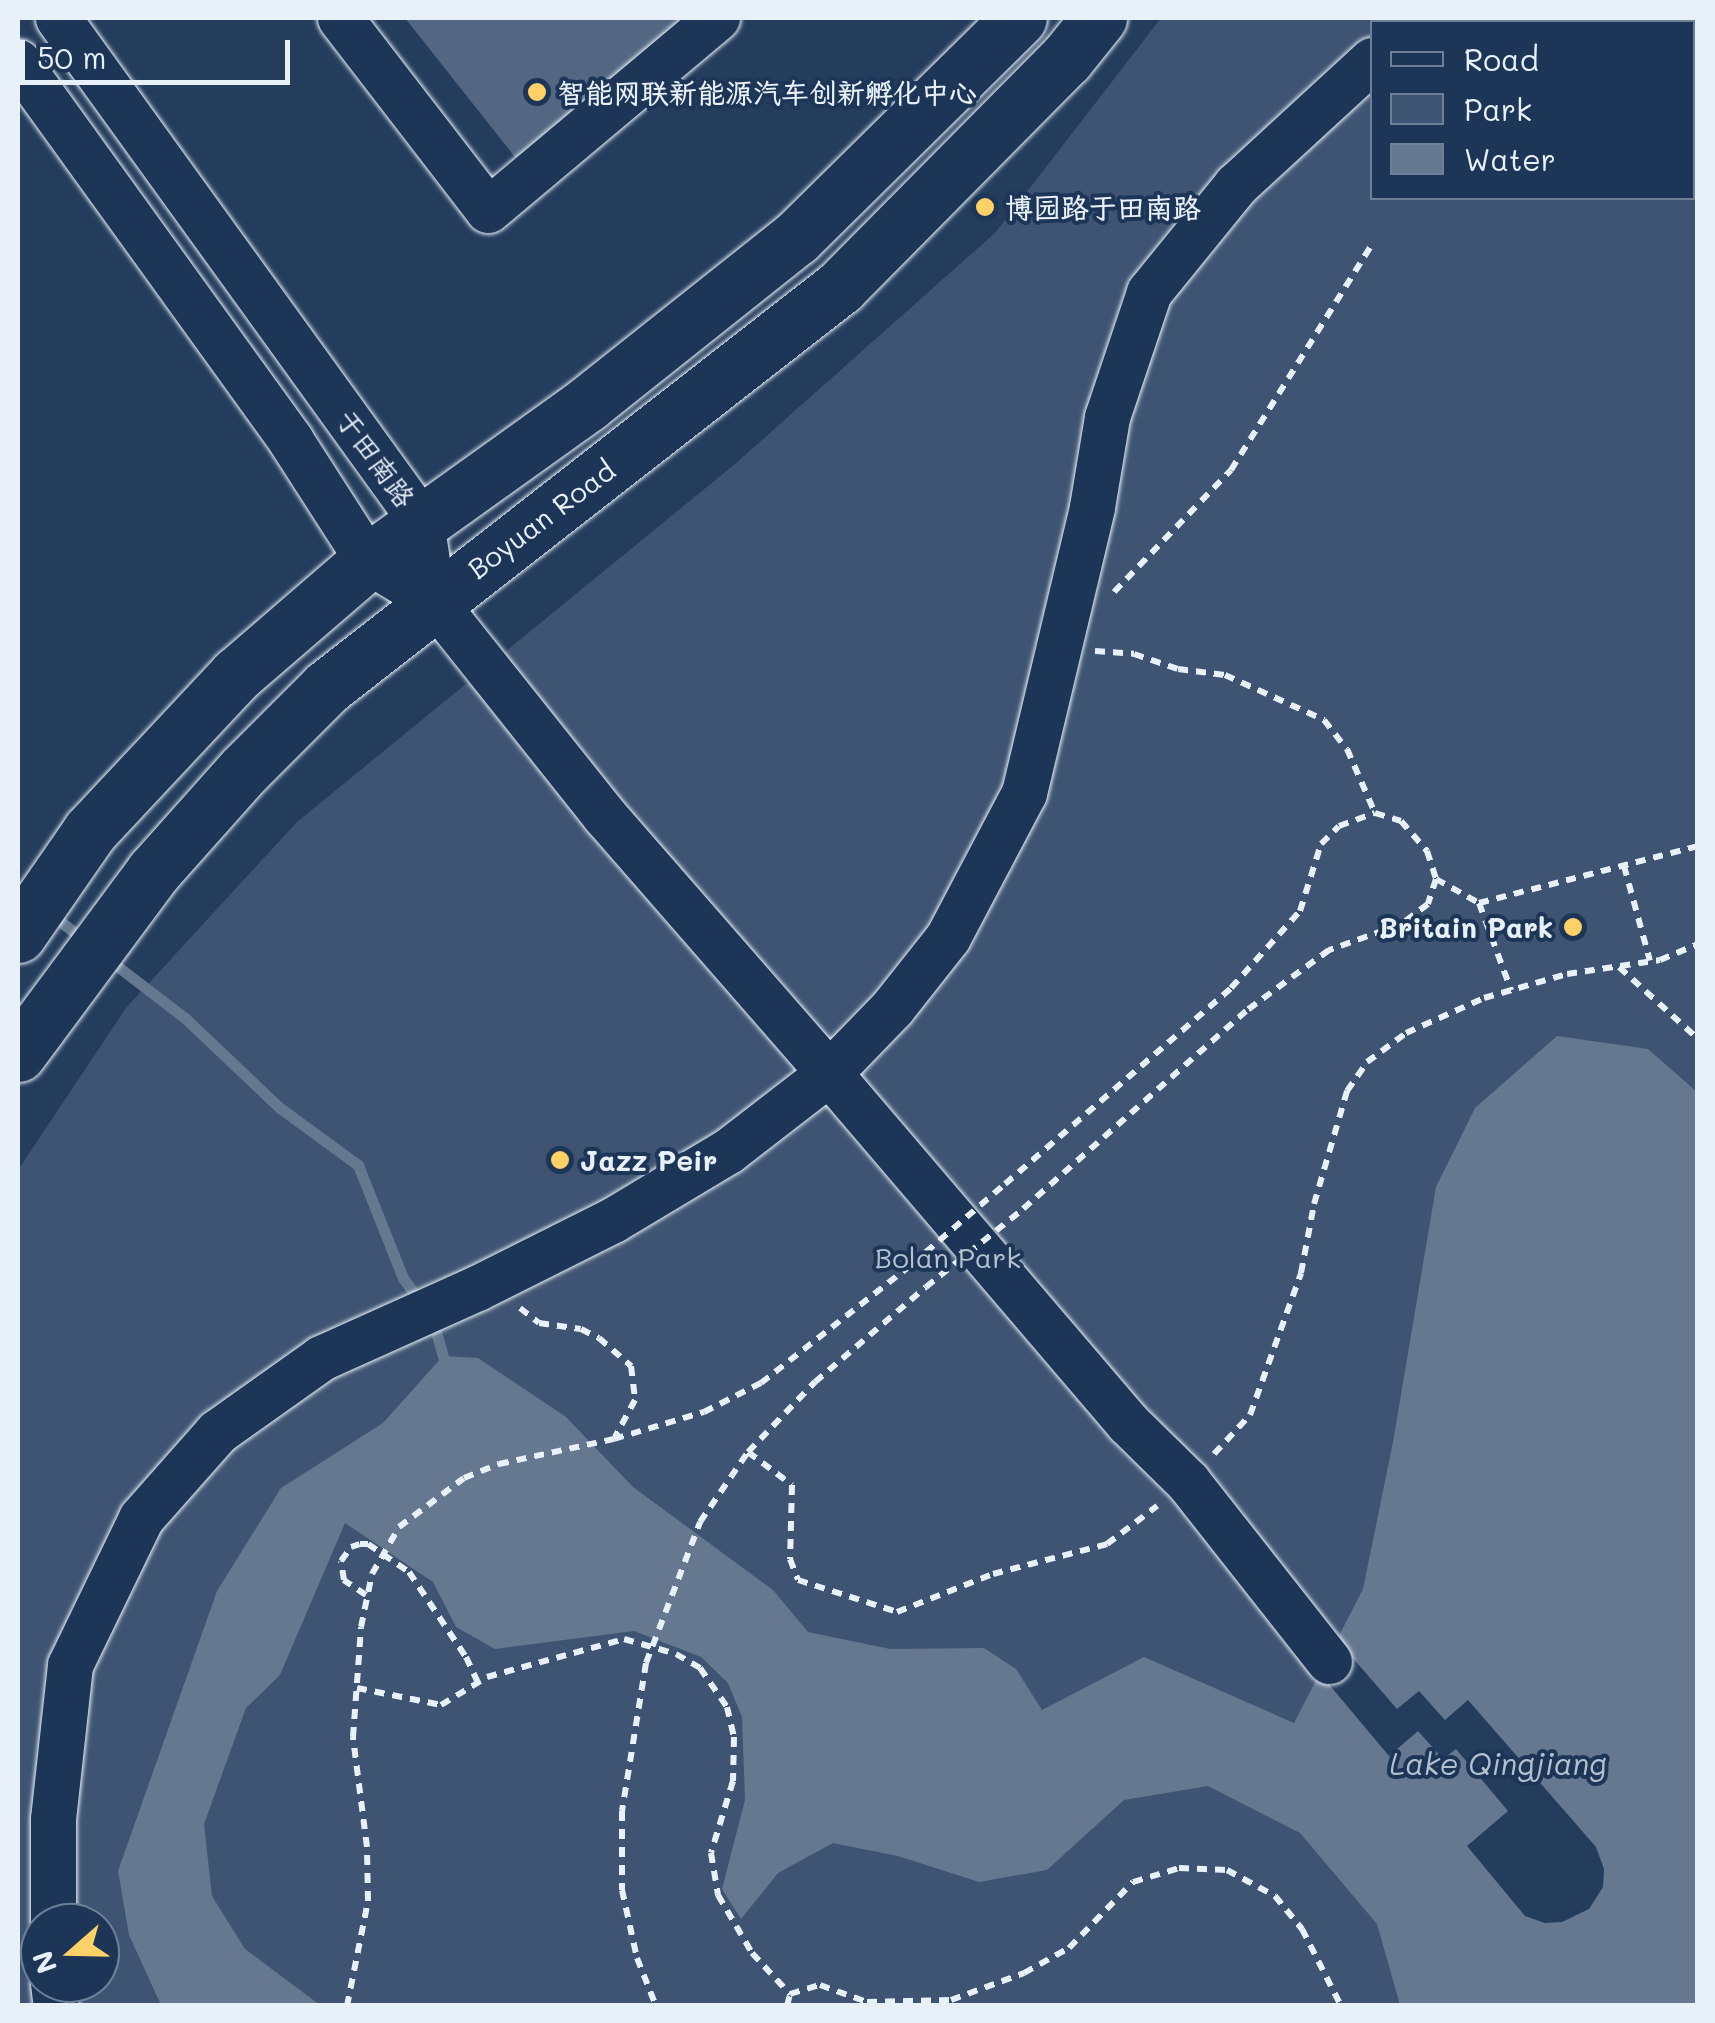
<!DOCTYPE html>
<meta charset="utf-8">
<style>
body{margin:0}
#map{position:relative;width:1715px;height:2023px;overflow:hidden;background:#253d5d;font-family:Mali,"LXGW WenKai TC",sans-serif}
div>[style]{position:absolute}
.green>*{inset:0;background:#3e5472}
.water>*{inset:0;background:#657890}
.pier>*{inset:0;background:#253d5d}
.stream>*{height:11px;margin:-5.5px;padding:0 5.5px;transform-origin:5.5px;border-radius:5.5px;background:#657890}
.building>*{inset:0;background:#536782}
.path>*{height:6px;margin-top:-3px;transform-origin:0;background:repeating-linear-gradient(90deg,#e8f1f8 0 10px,transparent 0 18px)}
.roads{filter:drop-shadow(0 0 2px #e8f1f8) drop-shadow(0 0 2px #e8f1f8)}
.minor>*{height:45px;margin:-22.5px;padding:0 22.5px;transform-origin:22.5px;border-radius:22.5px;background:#1d3557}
.major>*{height:55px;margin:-27.5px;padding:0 27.5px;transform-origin:27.5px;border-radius:27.5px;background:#1d3557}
.path-bridge>*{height:6px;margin-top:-3px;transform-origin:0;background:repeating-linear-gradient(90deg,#e8f1f8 0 10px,transparent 0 18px)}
.dots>*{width:28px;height:28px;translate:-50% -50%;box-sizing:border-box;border:5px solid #1d3557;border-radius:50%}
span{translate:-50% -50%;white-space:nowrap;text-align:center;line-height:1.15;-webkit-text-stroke:8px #1d3557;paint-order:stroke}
.poi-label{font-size:28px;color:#e8f1f8;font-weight:700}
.left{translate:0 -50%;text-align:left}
.right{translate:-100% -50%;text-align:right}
.street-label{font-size:28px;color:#e8f1f8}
.park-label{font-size:28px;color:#b5c2d0}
.water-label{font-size:30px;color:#b4c1ce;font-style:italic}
.frame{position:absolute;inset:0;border:20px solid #e8f1f8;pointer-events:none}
.legend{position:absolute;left:1370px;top:20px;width:325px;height:180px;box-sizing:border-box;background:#1d3557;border:2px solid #6e8097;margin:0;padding:12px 18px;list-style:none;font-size:30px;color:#e8f1f8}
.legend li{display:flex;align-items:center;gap:20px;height:50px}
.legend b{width:50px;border:2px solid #6e8097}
.north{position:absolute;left:20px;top:1903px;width:100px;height:100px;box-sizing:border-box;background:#1d3557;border:2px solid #6e8097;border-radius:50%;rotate:250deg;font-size:28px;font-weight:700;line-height:40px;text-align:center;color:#e8f1f8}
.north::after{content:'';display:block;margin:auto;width:35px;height:45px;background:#ffd166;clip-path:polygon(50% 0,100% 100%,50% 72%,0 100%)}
.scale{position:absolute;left:20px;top:40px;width:270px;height:45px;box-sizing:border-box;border:5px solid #e8f1f8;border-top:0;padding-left:12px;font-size:30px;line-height:35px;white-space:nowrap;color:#e8f1f8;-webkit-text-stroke:8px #1d3557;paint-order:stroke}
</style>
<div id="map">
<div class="green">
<div style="clip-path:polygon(evenodd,1161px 18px,1697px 18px,1697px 2005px,18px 2006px,18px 1170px,126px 1008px,297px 822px,735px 464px,996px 232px,1161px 18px,1372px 22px,1692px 22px,1692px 198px,1372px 198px,1372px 22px,1161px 18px,40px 1923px,100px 1923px,100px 1983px,40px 1983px,40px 1923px)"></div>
</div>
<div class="water">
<div style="clip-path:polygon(1557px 1036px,1648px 1049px,1697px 1092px,1697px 2005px,1400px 2005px,1377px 1924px,1300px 1833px,1208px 1786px,1124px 1800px,1047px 1870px,979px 1882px,898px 1856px,833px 1843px,778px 1873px,741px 1919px,722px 1889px,745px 1800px,742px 1717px,728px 1683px,701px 1657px,634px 1631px,495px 1649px,456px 1627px,433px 1582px,345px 1523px,280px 1675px,246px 1708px,204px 1824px,212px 1896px,245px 1949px,320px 2005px,161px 2005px,129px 1935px,118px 1871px,217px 1591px,281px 1488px,383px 1423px,443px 1356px,478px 1358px,566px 1417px,633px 1487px,773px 1590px,808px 1632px,890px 1649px,984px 1648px,1016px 1669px,1042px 1710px,1144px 1657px,1294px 1723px,1363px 1589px,1393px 1442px,1436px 1187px,1475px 1108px)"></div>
</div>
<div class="pier">
<div style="clip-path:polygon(1338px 1641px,1397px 1709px,1419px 1691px,1445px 1720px,1468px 1700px,1596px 1847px,1604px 1869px,1603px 1887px,1589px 1909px,1562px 1922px,1545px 1923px,1525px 1916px,1467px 1846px,1508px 1811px,1456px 1749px,1443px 1759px,1418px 1731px,1389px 1756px,1322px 1676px)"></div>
</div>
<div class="stream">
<div style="left:49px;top:913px;width:46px;rotate:37.1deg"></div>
<div style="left:108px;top:959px;width:97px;rotate:37.5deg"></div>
<div style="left:185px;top:1018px;width:131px;rotate:43.5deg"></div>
<div style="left:280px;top:1108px;width:97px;rotate:36.2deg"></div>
<div style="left:358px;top:1165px;width:122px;rotate:68.3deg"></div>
<div style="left:403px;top:1278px;width:31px;rotate:54deg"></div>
<div style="left:432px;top:1318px;width:40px;rotate:74deg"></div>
</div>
<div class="building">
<div style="clip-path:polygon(405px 18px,697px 18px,522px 166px)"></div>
</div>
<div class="path">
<div style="left:1114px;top:592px;width:169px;rotate:-46.2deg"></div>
<div style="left:1231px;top:470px;width:264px;rotate:-58deg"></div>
<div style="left:1095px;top:651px;width:39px;rotate:4deg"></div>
<div style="left:1134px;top:654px;width:46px;rotate:18.8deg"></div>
<div style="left:1178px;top:669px;width:47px;rotate:7.3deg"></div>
<div style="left:1225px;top:675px;width:109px;rotate:24.4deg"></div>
<div style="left:1324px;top:720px;width:37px;rotate:52deg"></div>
<div style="left:1347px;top:749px;width:70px;rotate:66.4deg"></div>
<div style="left:1624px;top:866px;width:98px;rotate:74.7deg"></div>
<div style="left:1436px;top:879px;width:49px;rotate:29.2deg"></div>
<div style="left:1479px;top:903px;width:93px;rotate:69.8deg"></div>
<div style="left:1479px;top:903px;width:226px;rotate:-14.6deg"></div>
<div style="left:1619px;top:967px;width:107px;rotate:42.3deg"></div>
<div style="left:1005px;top:1184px;width:299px;rotate:-40.9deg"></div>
<div style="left:1231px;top:988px;width:103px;rotate:-48.1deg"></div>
<div style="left:1300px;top:911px;width:70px;rotate:-72.6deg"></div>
<div style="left:1321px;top:844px;width:25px;rotate:-45deg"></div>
<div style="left:1339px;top:826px;width:38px;rotate:-20deg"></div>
<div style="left:1375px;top:813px;width:27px;rotate:17deg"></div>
<div style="left:1401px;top:821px;width:40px;rotate:49deg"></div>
<div style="left:1427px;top:851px;width:29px;rotate:72deg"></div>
<div style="left:1436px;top:879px;width:26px;rotate:108deg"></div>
<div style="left:1428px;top:904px;width:34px;rotate:143deg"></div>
<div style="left:1401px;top:924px;width:77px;rotate:160.1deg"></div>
<div style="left:1329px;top:950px;width:103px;rotate:143.7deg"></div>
<div style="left:1246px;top:1011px;width:298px;rotate:138.4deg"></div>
<div style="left:520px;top:1308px;width:24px;rotate:38deg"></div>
<div style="left:539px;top:1323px;width:42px;rotate:8.1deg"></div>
<div style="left:581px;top:1329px;width:20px;rotate:27deg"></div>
<div style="left:599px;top:1338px;width:43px;rotate:41.2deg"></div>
<div style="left:631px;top:1366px;width:34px;rotate:83deg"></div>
<div style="left:635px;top:1400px;width:42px;rotate:118.4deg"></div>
<div style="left:614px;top:1439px;width:94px;rotate:-16.7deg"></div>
<div style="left:704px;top:1412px;width:64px;rotate:-27deg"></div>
<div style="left:761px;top:1383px;width:192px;rotate:-38.2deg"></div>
<div style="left:748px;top:1452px;width:55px;rotate:36.9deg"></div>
<div style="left:792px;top:1485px;width:74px;rotate:91.5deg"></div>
<div style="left:790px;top:1559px;width:22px;rotate:69deg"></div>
<div style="left:798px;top:1580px;width:104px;rotate:17.9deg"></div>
<div style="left:897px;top:1612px;width:103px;rotate:-21.6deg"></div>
<div style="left:993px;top:1574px;width:118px;rotate:-14.7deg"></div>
<div style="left:1107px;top:1544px;width:63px;rotate:-37.2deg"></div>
<div style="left:1214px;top:1454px;width:53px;rotate:-47.3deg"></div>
<div style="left:1250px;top:1415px;width:151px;rotate:-70.2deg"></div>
<div style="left:1301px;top:1273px;width:70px;rotate:-79.3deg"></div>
<div style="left:1314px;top:1204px;width:118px;rotate:-73.7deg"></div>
<div style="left:1347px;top:1091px;width:35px;rotate:-55deg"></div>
<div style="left:1367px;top:1062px;width:49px;rotate:-36.6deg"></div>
<div style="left:1406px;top:1033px;width:85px;rotate:-24.2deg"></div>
<div style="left:1484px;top:998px;width:86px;rotate:-16.1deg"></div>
<div style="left:1567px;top:974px;width:94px;rotate:-8.6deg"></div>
<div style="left:1660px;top:960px;width:41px;rotate:-22.8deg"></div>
<div style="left:700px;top:1522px;width:85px;rotate:-55.6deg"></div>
<div style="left:748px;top:1452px;width:97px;rotate:-46.3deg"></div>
<div style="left:815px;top:1382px;width:146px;rotate:-40.6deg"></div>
<div style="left:366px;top:1595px;width:27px;rotate:-146deg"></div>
<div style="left:344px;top:1580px;width:19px;rotate:-99deg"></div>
<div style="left:341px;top:1561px;width:17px;rotate:-54deg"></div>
<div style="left:351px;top:1547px;width:9px;rotate:-18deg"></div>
<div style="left:360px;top:1544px;width:8px"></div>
<div style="left:368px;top:1544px;width:50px;rotate:34.3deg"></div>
<div style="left:409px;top:1572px;width:102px;rotate:56.2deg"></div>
<div style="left:466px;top:1657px;width:29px;rotate:65deg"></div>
<div style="left:646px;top:1663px;width:150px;rotate:99.2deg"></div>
<div style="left:622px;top:1811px;width:79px;rotate:90deg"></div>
<div style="left:622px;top:1890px;width:70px;rotate:77.6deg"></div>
<div style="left:637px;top:1958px;width:52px;rotate:68.4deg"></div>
<div style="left:357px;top:1688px;width:86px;rotate:11.4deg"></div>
<div style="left:441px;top:1705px;width:54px;rotate:-31.3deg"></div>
<div style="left:487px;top:1677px;width:142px;rotate:-15.5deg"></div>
<div style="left:624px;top:1639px;width:54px;rotate:16.1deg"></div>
<div style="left:676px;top:1654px;width:28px;rotate:30deg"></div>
<div style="left:700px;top:1668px;width:47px;rotate:55.3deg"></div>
<div style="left:727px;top:1707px;width:31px;rotate:77deg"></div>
<div style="left:734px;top:1737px;width:44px;rotate:91.3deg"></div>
<div style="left:733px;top:1781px;width:75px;rotate:107deg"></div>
<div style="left:711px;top:1853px;width:43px;rotate:80.5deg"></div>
<div style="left:718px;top:1895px;width:67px;rotate:59.6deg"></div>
<div style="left:752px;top:1953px;width:56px;rotate:47.2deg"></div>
<div style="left:347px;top:2006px;width:107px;rotate:-78.7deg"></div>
<div style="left:368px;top:1901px;width:54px;rotate:-91.1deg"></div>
<div style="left:367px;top:1847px;width:111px;rotate:-97.3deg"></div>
<div style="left:353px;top:1737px;width:110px;rotate:-85.8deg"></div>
<div style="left:361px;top:1627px;width:54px;rotate:-78.3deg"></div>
<div style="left:787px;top:2006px;width:12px;rotate:-76deg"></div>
<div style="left:790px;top:1994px;width:31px;rotate:-17deg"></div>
<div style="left:820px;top:1985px;width:50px;rotate:19.9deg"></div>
<div style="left:867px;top:2002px;width:84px;rotate:-1.4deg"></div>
<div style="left:951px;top:2000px;width:78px;rotate:-20.3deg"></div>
<div style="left:1024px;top:1973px;width:51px;rotate:-29.1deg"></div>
<div style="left:1069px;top:1948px;width:92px;rotate:-45.9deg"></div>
<div style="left:1133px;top:1882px;width:48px;rotate:-16.9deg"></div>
<div style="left:1179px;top:1868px;width:48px;rotate:2.4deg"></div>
<div style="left:1227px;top:1870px;width:55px;rotate:28.4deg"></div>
<div style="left:1275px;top:1896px;width:43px;rotate:50.7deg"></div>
<div style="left:1302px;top:1929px;width:86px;rotate:63.1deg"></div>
</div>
<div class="roads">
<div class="minor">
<div style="left:58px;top:18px;width:620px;rotate:54.18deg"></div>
<div style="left:421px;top:521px;width:80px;rotate:81.4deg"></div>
<div style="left:340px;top:18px;width:242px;rotate:52.4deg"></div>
<div style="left:488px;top:210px;width:299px;rotate:-40deg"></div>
<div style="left:1412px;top:22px;width:7px;rotate:-34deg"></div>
<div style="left:18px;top:62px;width:467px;rotate:54.2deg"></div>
<div style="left:291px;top:441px;width:143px;rotate:57.3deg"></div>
<div style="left:368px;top:561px;width:76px;rotate:31deg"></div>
<div style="left:433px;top:600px;width:275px;rotate:51.5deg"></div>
<div style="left:604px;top:815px;width:342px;rotate:48.9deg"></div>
<div style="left:829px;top:1073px;width:91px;rotate:-45.9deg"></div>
<div style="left:892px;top:1008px;width:90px;rotate:-51.7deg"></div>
<div style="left:948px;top:937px;width:163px;rotate:-62.2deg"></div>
<div style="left:1024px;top:793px;width:294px;rotate:-76.6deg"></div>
<div style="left:1092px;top:507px;width:91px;rotate:-80.5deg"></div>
<div style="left:1107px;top:417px;width:132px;rotate:-71.4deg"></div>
<div style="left:1149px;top:292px;width:138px;rotate:-50.9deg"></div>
<div style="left:1236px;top:185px;width:185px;rotate:-42.6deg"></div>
<div style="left:53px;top:1923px;width:104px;rotate:-90deg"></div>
<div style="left:53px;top:1819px;width:155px;rotate:-83.7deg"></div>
<div style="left:70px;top:1665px;width:163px;rotate:-64.2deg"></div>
<div style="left:141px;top:1518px;width:115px;rotate:-48.5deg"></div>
<div style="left:217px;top:1432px;width:128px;rotate:-35.4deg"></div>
<div style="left:321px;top:1358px;width:171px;rotate:-24.2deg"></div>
<div style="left:477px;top:1288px;width:152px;rotate:-26.6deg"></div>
<div style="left:613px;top:1220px;width:134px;rotate:-31deg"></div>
<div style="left:728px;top:1151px;width:128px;rotate:-37.7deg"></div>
<div style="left:829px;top:1073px;width:460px;rotate:49.5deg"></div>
<div style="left:1128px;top:1423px;width:84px;rotate:44.5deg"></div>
<div style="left:1188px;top:1482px;width:228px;rotate:51.8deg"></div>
<div style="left:53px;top:1983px;width:23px;rotate:83deg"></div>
</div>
<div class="major">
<div style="left:18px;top:935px;width:126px;rotate:-55.3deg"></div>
<div style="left:90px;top:831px;width:214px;rotate:-46.9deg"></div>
<div style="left:236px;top:675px;width:174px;rotate:-40.8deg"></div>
<div style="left:368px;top:561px;width:269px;rotate:-35.6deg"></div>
<div style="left:587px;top:404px;width:267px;rotate:-38.5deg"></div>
<div style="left:796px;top:238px;width:313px;rotate:-44.6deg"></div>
<div style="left:18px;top:1054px;width:227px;rotate:-53.4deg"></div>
<div style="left:153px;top:872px;width:137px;rotate:-48.3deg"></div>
<div style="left:244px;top:770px;width:117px;rotate:-45deg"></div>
<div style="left:327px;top:687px;width:651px;rotate:-37.94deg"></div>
<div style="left:840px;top:287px;width:321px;rotate:-45.3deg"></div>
<div style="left:1066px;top:59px;width:53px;rotate:-51.2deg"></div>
</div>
</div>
<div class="path-bridge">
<div style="left:912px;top:1264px;width:123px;rotate:-40.7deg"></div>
<div style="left:926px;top:1287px;width:124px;rotate:-38.8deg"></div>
<div style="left:372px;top:1574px;width:54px;rotate:-60.1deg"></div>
<div style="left:399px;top:1527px;width:81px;rotate:-37deg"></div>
<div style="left:464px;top:1478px;width:38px;rotate:-22deg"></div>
<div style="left:499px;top:1464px;width:118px;rotate:-12.3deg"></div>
<div style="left:646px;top:1663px;width:151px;rotate:-69deg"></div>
</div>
<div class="dots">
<div style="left:537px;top:92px;background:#ffd166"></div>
<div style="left:985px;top:207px;background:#ffd166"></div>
<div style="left:1573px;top:927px;background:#ffd166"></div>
<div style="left:560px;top:1160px;background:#ffd166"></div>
</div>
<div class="poi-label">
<span class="left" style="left:557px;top:92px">智能网联新能源汽车创新孵化中心</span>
<span class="left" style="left:1005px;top:207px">博园路于田南路</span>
<span class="right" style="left:1553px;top:927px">Britain Park</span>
<span class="left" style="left:580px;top:1160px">Jazz Peir</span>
</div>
<div class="street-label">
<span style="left:376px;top:458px;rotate:54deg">于田南路</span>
<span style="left:541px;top:519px;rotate:-37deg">Boyuan Road</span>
</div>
<div class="park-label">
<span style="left:948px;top:1257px">Bolan Park</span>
</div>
<div class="water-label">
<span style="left:1498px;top:1763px">Lake Qingjiang</span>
</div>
<div class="frame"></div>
<ul class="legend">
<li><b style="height:12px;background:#1d3557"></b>Road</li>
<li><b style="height:28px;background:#3e5472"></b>Park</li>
<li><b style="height:28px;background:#657890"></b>Water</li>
</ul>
<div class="north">N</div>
<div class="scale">50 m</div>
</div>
